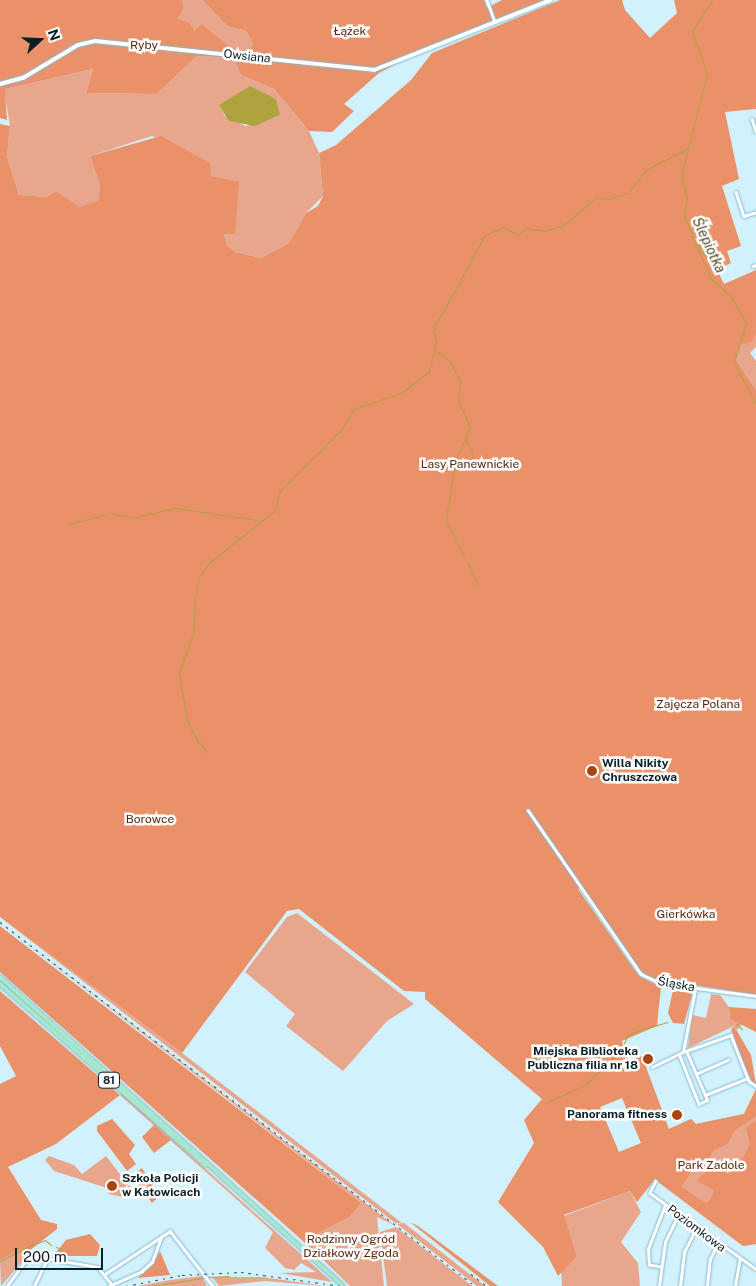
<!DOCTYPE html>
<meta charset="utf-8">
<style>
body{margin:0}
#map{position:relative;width:756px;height:1286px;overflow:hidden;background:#d1f1fd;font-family:"Public Sans",sans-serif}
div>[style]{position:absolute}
.green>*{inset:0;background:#e8a78c}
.forest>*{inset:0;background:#ea916a}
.water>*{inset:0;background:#ada440}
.stream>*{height:1px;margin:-0.5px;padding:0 0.5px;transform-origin:0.5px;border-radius:0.5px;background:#ada440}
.roads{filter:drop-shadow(0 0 1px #87bbcf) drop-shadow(0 0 1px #87bbcf)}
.street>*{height:2.5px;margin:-1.25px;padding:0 1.25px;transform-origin:1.25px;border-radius:1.25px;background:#fff}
.secondary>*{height:4px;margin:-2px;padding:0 2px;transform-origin:2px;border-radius:2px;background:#fff}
.primary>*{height:4px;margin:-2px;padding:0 2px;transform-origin:2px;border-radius:2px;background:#a7e7cb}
.rail>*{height:1px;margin-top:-0.5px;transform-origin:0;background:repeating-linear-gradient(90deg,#374f57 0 2.5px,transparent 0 7.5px)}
.dots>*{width:14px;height:14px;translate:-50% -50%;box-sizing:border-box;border:2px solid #fff;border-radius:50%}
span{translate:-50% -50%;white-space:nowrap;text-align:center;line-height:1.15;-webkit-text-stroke:5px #fff;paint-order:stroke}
.shield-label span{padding:1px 4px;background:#fff;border:1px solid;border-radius:4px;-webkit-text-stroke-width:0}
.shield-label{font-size:11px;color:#0a2027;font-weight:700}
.park-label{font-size:12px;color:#5c2408}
.street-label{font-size:12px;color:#0a2027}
.poi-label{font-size:12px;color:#0a2027;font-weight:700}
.left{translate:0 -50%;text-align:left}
.right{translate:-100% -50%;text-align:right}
.water-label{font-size:14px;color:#524e25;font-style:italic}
.north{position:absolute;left:15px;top:15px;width:50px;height:50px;-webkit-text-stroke:4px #fff;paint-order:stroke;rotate:70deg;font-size:14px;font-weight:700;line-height:20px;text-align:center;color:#0a2027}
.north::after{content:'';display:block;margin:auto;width:18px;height:22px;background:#0a2027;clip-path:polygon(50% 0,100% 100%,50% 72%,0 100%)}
.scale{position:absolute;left:15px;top:1248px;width:88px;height:22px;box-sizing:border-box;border:2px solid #0a2027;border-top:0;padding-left:6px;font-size:15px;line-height:18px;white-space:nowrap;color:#0a2027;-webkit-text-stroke:4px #fff;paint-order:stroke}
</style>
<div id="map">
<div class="green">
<div style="clip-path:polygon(182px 0,202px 0,227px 26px,246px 31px,253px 44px,246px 52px,234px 51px,194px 31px,178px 19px,184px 8px)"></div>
<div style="clip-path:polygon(evenodd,197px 56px,235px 58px,241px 75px,274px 89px,309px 131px,319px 153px,323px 196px,306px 213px,289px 243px,261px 258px,235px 252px,227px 245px,224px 234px,234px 234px,210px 176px,210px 163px,152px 136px,90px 156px,100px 186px,98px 201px,90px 206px,78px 207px,56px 191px,46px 197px,19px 195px,7px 156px,10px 126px,4px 89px,93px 69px,86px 93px,157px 94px,197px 56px,220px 105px,277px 117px,246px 126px,225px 116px,220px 105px)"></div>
<div style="clip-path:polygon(756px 333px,756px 347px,750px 353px,756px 361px,756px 390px,736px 360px,741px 344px)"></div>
<div style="clip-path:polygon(297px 913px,414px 1004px,387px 1021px,343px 1071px,286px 1026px,295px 1014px,245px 972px,287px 917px)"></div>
<div style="clip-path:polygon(0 917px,182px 1053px,402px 1223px,395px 1223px)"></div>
<div style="clip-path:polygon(0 923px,394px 1225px,377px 1217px,384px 1286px,350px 1286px,303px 1240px,350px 1217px,361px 1203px)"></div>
<div style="clip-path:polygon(711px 994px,720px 995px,729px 1007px,730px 1018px,743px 1023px,737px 1030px,734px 1026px,688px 1048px,692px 1015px,706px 1018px)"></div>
<div style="clip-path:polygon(756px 1089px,756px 1244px,743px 1246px,659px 1183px,669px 1129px,691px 1119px,696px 1124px,744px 1114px)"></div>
<div style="clip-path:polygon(120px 1095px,122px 1094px,332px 1282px,280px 1273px,316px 1272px,301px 1263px,294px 1270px,285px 1268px,265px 1248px,273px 1232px)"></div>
<div style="clip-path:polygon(49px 1156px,74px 1165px,82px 1174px,106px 1156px,133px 1191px,122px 1197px,109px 1194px,107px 1188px,54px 1171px,45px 1160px)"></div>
<div style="clip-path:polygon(630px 1191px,641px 1212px,621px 1242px,638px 1263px,640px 1286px,562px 1286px,561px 1270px,577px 1256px,564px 1216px)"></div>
<div style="clip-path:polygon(404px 1223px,485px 1286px,477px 1286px,397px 1224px)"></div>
<div style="clip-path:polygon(396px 1227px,466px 1281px,472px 1286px,387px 1286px,380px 1232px)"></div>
<div style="clip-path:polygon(22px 1249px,30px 1252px,1px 1286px,0 1260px)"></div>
<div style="clip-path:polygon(202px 1276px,207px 1286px,138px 1286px,170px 1280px)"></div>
<div style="clip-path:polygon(212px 1277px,262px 1277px,326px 1286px,265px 1281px,219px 1286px)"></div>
</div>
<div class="forest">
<div style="clip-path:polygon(0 0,182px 0,184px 8px,178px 19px,190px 23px,194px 31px,202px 24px,234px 51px,246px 52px,253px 44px,246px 31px,227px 26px,202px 0,484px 0,487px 8px,502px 0,544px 0,420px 51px,379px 73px,344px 104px,354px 111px,332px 132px,309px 131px,274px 89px,241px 75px,234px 58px,197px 56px,157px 94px,86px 93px,93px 69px,5px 89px,7px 120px,0 118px)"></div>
<div style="clip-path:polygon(evenodd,560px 0,622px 0,625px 10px,650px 38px,677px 13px,674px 0,756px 0,756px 109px,725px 112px,739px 179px,722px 186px,741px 246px,727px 251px,731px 263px,717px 270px,724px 284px,756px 270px,756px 333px,752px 342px,741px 344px,736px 360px,756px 390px,756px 995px,650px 978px,638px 969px,581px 886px,578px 889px,639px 976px,661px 987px,657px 1026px,622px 1041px,629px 1061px,642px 1056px,669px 1129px,691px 1119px,696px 1124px,744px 1114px,756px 1089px,756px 1116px,734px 1131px,728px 1144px,714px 1150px,703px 1168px,697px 1164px,681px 1187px,706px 1203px,710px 1200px,714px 1190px,697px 1181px,716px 1161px,728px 1173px,736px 1172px,750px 1144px,746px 1128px,756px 1120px,756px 1244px,743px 1246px,655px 1179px,637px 1202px,630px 1191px,564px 1215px,577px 1256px,558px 1276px,543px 1247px,498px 1202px,534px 1143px,524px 1120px,542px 1099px,425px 999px,425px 992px,404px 991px,299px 909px,287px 911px,182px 1053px,0 917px,0 124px,10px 126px,7px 156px,19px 195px,46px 197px,56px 191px,79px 207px,98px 201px,100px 186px,90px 156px,161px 136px,210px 163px,211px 176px,239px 182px,235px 234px,224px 234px,227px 245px,235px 252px,261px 258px,289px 243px,306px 213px,318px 206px,323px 196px,319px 153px,336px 145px,411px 80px,432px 53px,560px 0,622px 1098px,641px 1143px,619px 1152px,600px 1107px,622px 1098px)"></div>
<div style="clip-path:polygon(0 926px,361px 1203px,350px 1217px,304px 1240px,349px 1282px,0 972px)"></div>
<div style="clip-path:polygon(673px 990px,693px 991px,684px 1024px,673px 1023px,668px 1013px)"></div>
<div style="clip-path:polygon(0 991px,120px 1095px,56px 1144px,8px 1167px,41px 1220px,57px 1224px,57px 1229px,29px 1251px,22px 1249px,0 1260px,0 1084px,16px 1076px,0 1046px)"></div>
<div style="clip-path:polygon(729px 1007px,756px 1009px,756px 1032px,730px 1019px)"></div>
<div style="clip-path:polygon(734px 1026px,751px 1055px,756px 1085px,749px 1080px,731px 1030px)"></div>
<div style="clip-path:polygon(112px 1119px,135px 1145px,129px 1154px,136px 1164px,127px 1171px,97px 1131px,97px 1126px)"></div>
<div style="clip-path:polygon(154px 1125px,171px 1140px,154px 1153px,142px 1137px)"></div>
<div style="clip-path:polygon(142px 1168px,159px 1196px,152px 1203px,132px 1176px)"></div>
<div style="clip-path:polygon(410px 1222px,418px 1226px,498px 1286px,490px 1286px)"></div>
<div style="clip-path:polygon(90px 1234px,100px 1245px,97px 1256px,53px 1256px,66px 1240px)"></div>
<div style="clip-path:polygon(160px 1251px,170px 1275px,138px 1278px,154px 1262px)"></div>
</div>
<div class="water">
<div style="clip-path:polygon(250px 86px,276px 99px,280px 115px,255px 126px,229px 121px,219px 105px)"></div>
<div style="clip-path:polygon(711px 237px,723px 265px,715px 274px,718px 279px,699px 245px)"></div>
</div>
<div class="stream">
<div style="left:712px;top:0;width:37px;rotate:123deg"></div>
<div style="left:692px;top:31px;width:46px;rotate:70.8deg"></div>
<div style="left:707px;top:74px;width:104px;rotate:104.4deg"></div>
<div style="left:681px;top:175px;width:23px;rotate:75deg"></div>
<div style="left:687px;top:197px;width:19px;rotate:99deg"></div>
<div style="left:684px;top:216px;width:69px;rotate:66.8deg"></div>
<div style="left:711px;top:279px;width:25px;rotate:40deg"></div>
<div style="left:730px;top:295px;width:32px;rotate:60deg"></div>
<div style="left:746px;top:323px;width:42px;rotate:106.7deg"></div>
<div style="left:734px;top:363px;width:47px;rotate:61.8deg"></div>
<div style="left:629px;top:191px;width:27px;rotate:-51deg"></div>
<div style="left:646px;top:170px;width:47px;rotate:-27.6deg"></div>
<div style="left:436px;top:351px;width:16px;rotate:35deg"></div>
<div style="left:449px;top:360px;width:24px;rotate:62deg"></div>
<div style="left:460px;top:381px;width:19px;rotate:96deg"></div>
<div style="left:458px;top:400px;width:30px;rotate:66deg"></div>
<div style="left:470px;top:427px;width:14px;rotate:111deg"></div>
<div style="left:465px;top:440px;width:13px;rotate:61deg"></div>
<div style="left:472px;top:453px;width:6px;rotate:81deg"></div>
<div style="left:456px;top:459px;width:20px;rotate:-66deg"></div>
<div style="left:455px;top:463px;width:58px;rotate:99deg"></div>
<div style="left:446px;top:520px;width:43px;rotate:64deg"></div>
<div style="left:112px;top:514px;width:20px;rotate:11deg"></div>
<div style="left:132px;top:518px;width:44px;rotate:-13.1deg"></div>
<div style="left:175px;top:508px;width:90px;rotate:8.3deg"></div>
<div style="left:69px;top:524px;width:40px;rotate:-14.4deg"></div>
<div style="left:467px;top:562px;width:25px;rotate:64deg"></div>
<div style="left:196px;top:595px;width:18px;rotate:-81deg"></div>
<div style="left:199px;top:577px;width:19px;rotate:-54deg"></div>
<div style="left:210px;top:562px;width:82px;rotate:-38.6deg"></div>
<div style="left:274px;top:511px;width:21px;rotate:-73deg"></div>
<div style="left:280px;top:491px;width:85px;rotate:-45deg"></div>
<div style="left:340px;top:431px;width:26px;rotate:-58deg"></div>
<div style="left:354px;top:409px;width:50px;rotate:-18.8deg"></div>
<div style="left:401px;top:393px;width:35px;rotate:-37deg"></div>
<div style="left:429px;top:372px;width:31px;rotate:-77deg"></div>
<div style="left:436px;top:342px;width:12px;rotate:-104deg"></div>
<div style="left:433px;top:330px;width:108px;rotate:-61.3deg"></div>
<div style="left:485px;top:235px;width:20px;rotate:-24deg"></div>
<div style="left:503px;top:227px;width:17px;rotate:28deg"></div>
<div style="left:518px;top:235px;width:11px;rotate:-38deg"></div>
<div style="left:527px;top:228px;width:17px;rotate:10deg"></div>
<div style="left:544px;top:231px;width:19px;rotate:-16deg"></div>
<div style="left:562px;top:226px;width:44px;rotate:-39.5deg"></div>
<div style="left:596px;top:198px;width:14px;rotate:4deg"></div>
<div style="left:610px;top:199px;width:18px;rotate:-19deg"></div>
<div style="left:195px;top:598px;width:36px;rotate:93deg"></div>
<div style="left:193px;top:634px;width:41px;rotate:109.7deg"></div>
<div style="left:179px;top:673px;width:48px;rotate:80.3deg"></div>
<div style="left:187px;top:720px;width:25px;rotate:63deg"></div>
<div style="left:199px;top:742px;width:13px;rotate:51deg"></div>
<div style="left:736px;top:1024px;width:8px;rotate:40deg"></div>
<div style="left:547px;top:1102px;width:42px;rotate:-24.1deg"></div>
<div style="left:585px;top:1085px;width:50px;rotate:-44.2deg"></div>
<div style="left:621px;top:1050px;width:17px;rotate:-66deg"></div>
<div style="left:628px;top:1034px;width:41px;rotate:-17.1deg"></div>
<div style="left:26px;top:1247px;width:20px;rotate:-20deg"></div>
<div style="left:45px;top:1240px;width:8px;rotate:40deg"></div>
<div style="left:56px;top:1247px;width:6px;rotate:18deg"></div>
<div style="left:0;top:1261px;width:28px;rotate:-27deg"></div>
<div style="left:208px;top:1277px;width:21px;rotate:-3deg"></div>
<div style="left:151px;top:1286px;width:52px;rotate:-8.9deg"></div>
</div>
<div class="roads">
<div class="street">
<div style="left:487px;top:0;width:23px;rotate:70deg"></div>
<div style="left:752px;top:119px;width:13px;rotate:72deg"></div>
<div style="left:736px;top:192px;width:25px;rotate:72deg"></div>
<div style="left:744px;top:216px;width:13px;rotate:-18deg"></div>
<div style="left:753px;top:266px;width:3px;rotate:-18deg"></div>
<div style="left:528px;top:810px;width:199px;rotate:55.4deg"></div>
<div style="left:641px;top:974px;width:21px;rotate:25deg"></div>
<div style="left:660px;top:983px;width:97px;rotate:7.7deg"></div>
<div style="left:683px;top:1052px;width:51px;rotate:-19.5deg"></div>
<div style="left:731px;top:1035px;width:49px;rotate:68.6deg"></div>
<div style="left:749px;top:1081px;width:9px;rotate:36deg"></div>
<div style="left:680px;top:1056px;width:52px;rotate:68.4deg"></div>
<div style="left:699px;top:1104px;width:9px;rotate:-27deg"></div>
<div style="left:707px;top:1100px;width:51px;rotate:-113.1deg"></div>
<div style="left:652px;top:1067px;width:34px;rotate:-26deg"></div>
<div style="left:683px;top:1052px;width:64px;rotate:-79.2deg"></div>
<div style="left:696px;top:1074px;width:35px;rotate:-24deg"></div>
<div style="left:705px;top:1095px;width:46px;rotate:-21.6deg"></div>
<div style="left:656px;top:1181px;width:13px;rotate:117deg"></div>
<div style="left:650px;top:1193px;width:130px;rotate:35.6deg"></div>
<div style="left:661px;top:1267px;width:12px;rotate:-171deg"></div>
<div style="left:649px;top:1265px;width:16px;rotate:-94deg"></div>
<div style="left:648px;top:1249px;width:47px;rotate:-68.9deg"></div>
<div style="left:105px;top:1274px;width:78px;rotate:-33.5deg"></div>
<div style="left:170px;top:1231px;width:70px;rotate:52deg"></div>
<div style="left:7px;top:1286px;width:32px;rotate:-54deg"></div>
<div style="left:26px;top:1260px;width:9px;rotate:-27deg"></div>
<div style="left:34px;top:1256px;width:65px;rotate:9.8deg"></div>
<div style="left:98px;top:1267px;width:23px;rotate:52deg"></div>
<div style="left:34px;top:1286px;width:30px;rotate:-64deg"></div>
<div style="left:109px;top:1286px;width:36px;rotate:-24deg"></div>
<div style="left:142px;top:1271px;width:13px;rotate:-42deg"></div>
<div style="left:152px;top:1262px;width:27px;rotate:-70deg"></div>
<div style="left:659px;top:1286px;width:44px;rotate:-82.2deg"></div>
<div style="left:665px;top:1242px;width:30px;rotate:-64deg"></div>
<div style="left:680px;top:1286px;width:34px;rotate:-83deg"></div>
<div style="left:684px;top:1252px;width:27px;rotate:-63deg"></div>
<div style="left:707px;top:1286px;width:27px;rotate:-84deg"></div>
<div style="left:710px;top:1259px;width:16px;rotate:-63deg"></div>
<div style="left:735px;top:1286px;width:27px;rotate:-80deg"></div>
</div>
<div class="secondary">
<div style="left:0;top:84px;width:24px;rotate:-15deg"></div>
<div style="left:23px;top:78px;width:64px;rotate:-31deg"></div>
<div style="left:78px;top:45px;width:17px;rotate:-13deg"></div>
<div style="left:95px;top:41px;width:281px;rotate:5.9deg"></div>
<div style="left:374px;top:70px;width:190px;rotate:-21.6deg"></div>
</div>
<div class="primary">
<div style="left:0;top:977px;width:462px;rotate:42deg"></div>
<div style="left:0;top:984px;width:274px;rotate:41.3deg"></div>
</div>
</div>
<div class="rail">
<div style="left:0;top:922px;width:598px;rotate:37.46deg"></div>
<div style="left:471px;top:1274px;width:20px;rotate:37deg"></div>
<div style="left:126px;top:1286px;width:57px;rotate:-11.1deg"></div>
<div style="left:182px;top:1275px;width:59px;rotate:-2.9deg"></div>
<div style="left:241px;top:1272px;width:102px;rotate:7.9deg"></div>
</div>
<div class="dots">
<div style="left:592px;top:771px;background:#a9450e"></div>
<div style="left:648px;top:1059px;background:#a9450e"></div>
<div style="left:677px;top:1115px;background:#a9450e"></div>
<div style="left:112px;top:1186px;background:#a9450e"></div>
</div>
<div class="shield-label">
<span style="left:109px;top:1080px">81</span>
</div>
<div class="park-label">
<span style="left:350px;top:32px">Łążek</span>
<span style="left:144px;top:46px">Ryby</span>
<span style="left:470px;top:465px">Lasy Panewnickie</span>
<span style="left:698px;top:705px">Zajęcza Polana</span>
<span style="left:150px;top:820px">Borowce</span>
<span style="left:686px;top:915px">Gierkówka</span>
<span style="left:711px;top:1166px">Park Zadole</span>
<span style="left:351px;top:1247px">Rodzinny Ogród<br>Działkowy Zgoda</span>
</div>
<div class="street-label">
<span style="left:247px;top:57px;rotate:6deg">Owsiana</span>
<span style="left:676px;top:985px;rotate:10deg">Śląska</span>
<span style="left:696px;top:1229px;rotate:37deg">Poziomkowa</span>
</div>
<div class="poi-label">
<span class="left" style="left:602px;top:771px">Willa Nikity<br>Chruszczowa</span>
<span class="right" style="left:638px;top:1059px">Miejska Biblioteka<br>Publiczna filia nr 18</span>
<span class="right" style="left:667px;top:1115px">Panorama fitness</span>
<span class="left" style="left:122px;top:1186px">Szkoła Policji<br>w Katowicach</span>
</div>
<div class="water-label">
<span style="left:709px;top:245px;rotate:65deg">Ślepiotka</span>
</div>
<div class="north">N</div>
<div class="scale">200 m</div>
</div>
